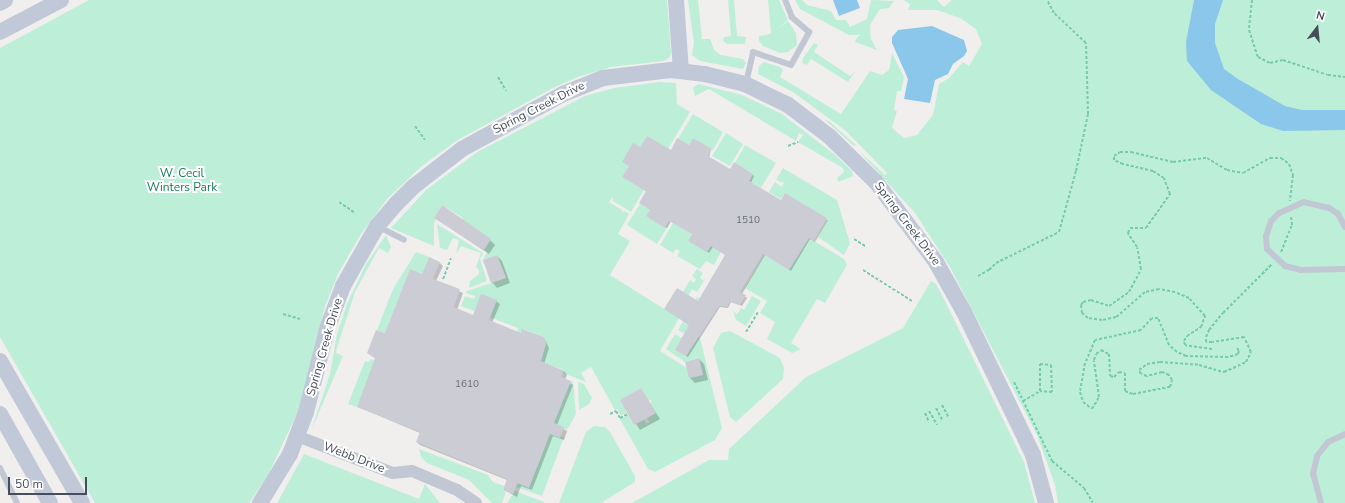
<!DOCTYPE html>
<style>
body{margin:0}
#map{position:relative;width:1345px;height:503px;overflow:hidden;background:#f1efee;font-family:"Nunito Sans",sans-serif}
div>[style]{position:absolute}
.green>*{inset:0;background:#bdeed8}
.water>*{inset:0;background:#8bc7ea}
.shadow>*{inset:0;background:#0003}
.building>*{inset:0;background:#cbccd4}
.path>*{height:2px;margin-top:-1px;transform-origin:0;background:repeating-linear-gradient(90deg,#76cbaf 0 3px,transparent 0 5px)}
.lane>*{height:6px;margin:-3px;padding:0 3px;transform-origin:3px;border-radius:3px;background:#c2c8d3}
.street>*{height:12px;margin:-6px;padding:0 6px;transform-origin:6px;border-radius:6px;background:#c2c8d3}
.secondary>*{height:16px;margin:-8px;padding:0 8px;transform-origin:8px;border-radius:8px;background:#c1c8d7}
span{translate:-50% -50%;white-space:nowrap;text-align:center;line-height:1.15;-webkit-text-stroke:4px #fff;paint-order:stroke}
.number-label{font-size:10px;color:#686e79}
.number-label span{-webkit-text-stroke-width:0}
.street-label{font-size:12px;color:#474e5b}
.park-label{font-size:12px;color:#197b5a}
.north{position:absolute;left:1297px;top:8px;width:40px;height:40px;-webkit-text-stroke:3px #fff;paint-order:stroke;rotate:16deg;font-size:11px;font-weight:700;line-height:16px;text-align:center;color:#474e5b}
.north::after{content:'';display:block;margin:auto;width:14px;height:18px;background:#474e5b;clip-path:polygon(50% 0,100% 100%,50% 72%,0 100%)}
.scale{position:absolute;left:8px;top:477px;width:79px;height:18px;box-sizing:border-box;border:2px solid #474e5b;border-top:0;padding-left:5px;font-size:12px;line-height:14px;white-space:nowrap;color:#474e5b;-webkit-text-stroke:3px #fff;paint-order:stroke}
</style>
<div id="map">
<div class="green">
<div style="clip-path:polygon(89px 0,667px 0,671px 53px,669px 58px,663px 61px,611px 67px,578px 77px,551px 89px,456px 141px,422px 166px,388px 198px,361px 234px,339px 272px,325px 306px,301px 403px,293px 422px,269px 473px,249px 503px,95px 503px,0 337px,0 48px)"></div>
<div style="clip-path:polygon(688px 0,698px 0,702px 39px,710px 39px,714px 50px,721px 55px,743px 59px,746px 63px,743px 69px,700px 61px,692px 55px,694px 43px)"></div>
<div style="clip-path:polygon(728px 0,734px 0,737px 36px,746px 37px,745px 44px,727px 44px,723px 41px,724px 37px,731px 36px)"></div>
<div style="clip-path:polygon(768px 0,779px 0,788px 20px,776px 30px,788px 21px,796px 33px,797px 45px,788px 52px,780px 53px,763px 46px,759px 41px,759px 36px,771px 34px)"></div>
<div style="clip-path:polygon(795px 0,802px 0,807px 5px,831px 11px,836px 20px,846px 20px,850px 27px,867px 19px,871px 0,894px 1px,889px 8px,880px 9px,870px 25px,871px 39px,877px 50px,855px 42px,857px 37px,861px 35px,849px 35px,800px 9px)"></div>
<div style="clip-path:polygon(903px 0,937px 0,944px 7px,952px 0,1345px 0,1345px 503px,1058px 503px,1055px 485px,1037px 435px,950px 267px,915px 213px,858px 150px,885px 175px,887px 173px,846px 131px,793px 92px,758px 74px,759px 66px,764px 62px,780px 67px,783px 70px,780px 77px,841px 114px,870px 71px,882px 75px,889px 70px,892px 53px,904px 77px,901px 91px,897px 91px,894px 110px,897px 111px,892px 128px,904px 138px,917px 135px,933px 115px,939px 84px,949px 78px,963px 62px,969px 66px,982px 44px,976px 29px,960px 18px,937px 10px,908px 10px,910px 4px)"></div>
<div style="clip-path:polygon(814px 43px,818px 45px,814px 52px,850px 76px,856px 70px,848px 82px,811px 59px,807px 65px,802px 63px,803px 58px)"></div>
<div style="clip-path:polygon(660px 82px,676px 83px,677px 104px,690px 112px,668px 149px,647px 136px,629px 166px,622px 177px,644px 190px,631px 212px,613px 201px,613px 197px,609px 202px,622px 210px,622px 213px,624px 211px,629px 214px,618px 234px,630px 241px,610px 275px,677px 317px,684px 310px,660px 351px,687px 368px,690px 378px,703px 375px,699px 358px,685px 362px,666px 349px,675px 334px,682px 338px,675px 350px,686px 356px,695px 341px,678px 330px,697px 297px,701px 299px,687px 330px,700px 338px,722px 428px,715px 440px,655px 472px,648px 469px,620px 419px,628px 415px,634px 425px,644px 420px,646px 424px,650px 422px,647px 418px,656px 413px,650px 403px,652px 401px,648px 400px,641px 388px,620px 400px,627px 412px,621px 416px,617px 409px,615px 410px,591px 367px,581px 373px,586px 382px,563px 373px,564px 370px,539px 361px,546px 344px,544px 337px,523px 329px,520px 335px,516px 333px,518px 328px,461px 306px,465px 296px,474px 299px,475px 296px,466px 293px,467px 291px,506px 278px,497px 255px,483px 260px,487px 252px,455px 231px,463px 218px,442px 205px,434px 218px,436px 219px,434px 223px,434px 246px,391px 228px,427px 189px,479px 151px,585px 96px,614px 88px)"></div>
<div style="clip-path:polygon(698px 84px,742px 95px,782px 114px,834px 154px,852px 171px,853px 176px,838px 182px,837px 178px,844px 172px,843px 168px,798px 142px,803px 135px,799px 133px,796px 141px,709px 89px,695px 96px,693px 88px)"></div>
<div style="clip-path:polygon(693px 114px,723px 132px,713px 150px,693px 138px,689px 145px,678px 139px)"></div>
<div style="clip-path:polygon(824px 119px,830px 122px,856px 145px,854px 146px)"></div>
<div style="clip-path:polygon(726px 133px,743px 144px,730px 166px,712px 156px)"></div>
<div style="clip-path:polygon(745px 145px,776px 163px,761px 188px,749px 181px,753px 174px,735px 163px)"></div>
<div style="clip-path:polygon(783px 168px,837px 200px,850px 243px,844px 255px,818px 237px,828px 219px,785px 193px,781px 199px,769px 192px,775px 182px,782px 187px,784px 183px,776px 180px)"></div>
<div style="clip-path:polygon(640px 204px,650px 210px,647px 217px,665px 227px,671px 221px,657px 244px,627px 225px)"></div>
<div style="clip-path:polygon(673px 223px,692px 234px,688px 241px,707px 252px,711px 246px,721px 252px,714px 265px,706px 261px,700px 269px,677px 256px,680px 251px,676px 249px,673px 253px,660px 245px)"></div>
<div style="clip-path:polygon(437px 224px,483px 253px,480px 259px,487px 281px,469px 288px,470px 281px,479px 274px,479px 270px,476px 267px,481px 253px,461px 246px,456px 254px,459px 240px,453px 238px,447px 250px,440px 248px)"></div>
<div style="clip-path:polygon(386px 235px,391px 247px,388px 253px,379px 248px,355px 292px,337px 348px,336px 353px,343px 356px,311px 431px,330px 374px,337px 334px,347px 304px,366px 264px)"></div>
<div style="clip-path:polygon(809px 238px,844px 259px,847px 265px,825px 303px,817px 299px,791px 343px,801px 349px,792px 353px,767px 339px,775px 322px,760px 313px,767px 301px,745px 288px,764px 255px,789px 270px)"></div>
<div style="clip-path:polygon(416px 252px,429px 257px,422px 274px,410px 270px,385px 333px,377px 330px,393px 289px)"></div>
<div style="clip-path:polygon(697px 269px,703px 273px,700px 278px,704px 281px,697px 292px,692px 289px,689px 295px,683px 292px,690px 280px,694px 283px,696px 279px,692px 276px)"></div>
<div style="clip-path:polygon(931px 281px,936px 284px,944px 299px,1024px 462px,1035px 503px,632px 503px,709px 460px,728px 460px,729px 449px,806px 377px,903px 328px)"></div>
<div style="clip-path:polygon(752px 296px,761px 301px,746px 326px,736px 320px,733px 311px,737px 314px,741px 308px,744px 310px)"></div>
<div style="clip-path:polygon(730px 331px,780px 358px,784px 368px,783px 379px,736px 422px,730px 417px,713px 348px,721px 333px)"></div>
<div style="clip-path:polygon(371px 359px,375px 361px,357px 407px,348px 404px,365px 361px,369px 362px)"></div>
<div style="clip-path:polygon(571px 381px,573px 382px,576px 414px,567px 430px,554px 423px)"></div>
<div style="clip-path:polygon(578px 382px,584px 384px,592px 398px,589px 404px,579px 410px)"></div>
<div style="clip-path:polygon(594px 426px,605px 427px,610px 432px,635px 476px,635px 482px,601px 503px,559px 503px,586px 432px)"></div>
<div style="clip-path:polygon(550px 434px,564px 437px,542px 496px,516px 487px)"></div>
<div style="clip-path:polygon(419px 449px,488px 475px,493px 482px,504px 486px,503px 490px,506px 492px,502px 503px,492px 503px,469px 480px,427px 463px,421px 457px)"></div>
<div style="clip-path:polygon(304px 454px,419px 499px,425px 484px,440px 503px,277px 503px)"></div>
<div style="clip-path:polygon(515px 491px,544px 502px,544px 503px,507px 503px)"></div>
</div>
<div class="water">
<div style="clip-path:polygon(833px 0,857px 0,860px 8px,839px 16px)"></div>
<div style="clip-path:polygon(1194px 0,1223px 0,1215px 24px,1215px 43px,1224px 69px,1238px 79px,1285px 106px,1302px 110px,1345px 110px,1345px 130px,1283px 131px,1261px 124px,1211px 90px,1187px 61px,1186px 42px)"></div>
<div style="clip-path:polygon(932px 26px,964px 40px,967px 51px,964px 56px,953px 64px,948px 74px,935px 80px,930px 103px,904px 99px,908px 79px,892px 43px,892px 37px,898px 30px)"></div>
</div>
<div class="shadow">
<div style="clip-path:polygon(689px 146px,711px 150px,709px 158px,730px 171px,735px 164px,754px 176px,751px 183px,781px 201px,828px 220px,815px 242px,810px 239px,791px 271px,765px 255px,742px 294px,747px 298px,742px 306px,731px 302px,728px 308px,720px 307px,688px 357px,678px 351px,690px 325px,665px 309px,698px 302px,726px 255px,713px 247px,709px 253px,690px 242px,693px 234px,671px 221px,667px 228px,649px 218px,651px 210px,647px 192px,625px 178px,640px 149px,671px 151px)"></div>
<div style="clip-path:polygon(435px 218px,490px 240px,495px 245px,489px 254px)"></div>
<div style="clip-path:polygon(497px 256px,502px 261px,510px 283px,497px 288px,492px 282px)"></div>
<div style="clip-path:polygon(440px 263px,443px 266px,436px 281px,463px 293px,457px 310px,474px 316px,496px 301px,500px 304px,492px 323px,522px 334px,544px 338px,549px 348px,544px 364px,564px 371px,567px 375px,565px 380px,573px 385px,557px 425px,567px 431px,564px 440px,553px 436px,532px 490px,521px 486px,517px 497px,504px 490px,507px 480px,420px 445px,417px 442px,420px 433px,358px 407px,376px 359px,368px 353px,386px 335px,423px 276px)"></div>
<div style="clip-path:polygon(699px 359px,704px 364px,708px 380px,695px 383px,690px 378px)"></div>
<div style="clip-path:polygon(641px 389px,660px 419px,640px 430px,621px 400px)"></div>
</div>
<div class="building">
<div style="clip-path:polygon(647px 136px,671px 150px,677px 138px,689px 145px,693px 138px,712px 149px,708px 156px,730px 169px,734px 162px,753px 174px,749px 181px,781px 200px,785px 193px,827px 218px,814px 241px,809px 238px,789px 270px,763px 254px,740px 292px,746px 295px,740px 305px,730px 301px,727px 307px,719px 306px,686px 356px,675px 350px,689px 325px,664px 309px,677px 288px,698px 301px,725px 255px,711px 246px,707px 252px,688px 241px,692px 234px,669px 221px,665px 228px,646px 216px,650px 210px,639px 203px,646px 191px,622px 177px,629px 166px,622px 162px,633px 143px,640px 147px)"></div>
<div style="clip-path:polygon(442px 205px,491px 239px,484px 250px,434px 218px)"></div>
<div style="clip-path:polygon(497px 255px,506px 278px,491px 283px,483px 260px)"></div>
<div style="clip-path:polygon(429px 257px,440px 262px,433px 279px,460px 289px,454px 307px,473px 315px,481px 294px,497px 300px,489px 320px,521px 333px,522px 329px,544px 337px,546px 344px,541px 361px,564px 371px,561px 377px,571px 381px,554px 423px,564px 427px,560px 438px,550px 434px,529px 488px,517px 483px,513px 494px,503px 490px,507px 479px,416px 442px,420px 432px,357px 407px,375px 358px,367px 353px,376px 330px,385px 333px,410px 269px,422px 274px)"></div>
<div style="clip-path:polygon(699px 358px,703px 375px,689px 378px,685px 362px)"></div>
<div style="clip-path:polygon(641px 388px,656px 413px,634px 425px,620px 400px)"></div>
</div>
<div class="path">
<div style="left:1252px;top:0;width:30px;rotate:96deg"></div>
<div style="left:1249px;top:30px;width:28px;rotate:72deg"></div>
<div style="left:1258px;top:57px;width:13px;rotate:27deg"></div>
<div style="left:1270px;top:63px;width:13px;rotate:-13deg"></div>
<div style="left:1283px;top:60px;width:47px;rotate:18.4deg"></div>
<div style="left:1328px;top:75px;width:17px;rotate:7deg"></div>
<div style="left:498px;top:77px;width:16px;rotate:60deg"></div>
<div style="left:415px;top:126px;width:17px;rotate:54deg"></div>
<div style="left:788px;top:146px;width:11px;rotate:-22deg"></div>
<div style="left:339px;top:202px;width:18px;rotate:34deg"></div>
<div style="left:854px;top:239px;width:15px;rotate:32deg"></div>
<div style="left:1281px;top:252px;width:29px;rotate:-68deg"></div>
<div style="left:1292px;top:225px;width:8px;rotate:-97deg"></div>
<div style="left:863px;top:270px;width:58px;rotate:32.3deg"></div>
<div style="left:978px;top:276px;width:13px;rotate:-29deg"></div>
<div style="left:989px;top:270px;width:10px;rotate:-45deg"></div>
<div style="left:996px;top:263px;width:70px;rotate:-26.2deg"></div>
<div style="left:1059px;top:232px;width:63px;rotate:-74.4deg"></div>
<div style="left:1076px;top:171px;width:58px;rotate:-78.1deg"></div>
<div style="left:1088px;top:114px;width:71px;rotate:-91.6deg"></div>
<div style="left:1086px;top:43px;width:44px;rotate:-136.8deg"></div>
<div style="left:1054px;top:13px;width:15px;rotate:-118deg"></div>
<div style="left:443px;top:279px;width:22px;rotate:-69deg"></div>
<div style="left:283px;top:314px;width:19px;rotate:16deg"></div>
<div style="left:746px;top:332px;width:23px;rotate:-59deg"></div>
<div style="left:1237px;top:348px;width:4px;rotate:56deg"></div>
<div style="left:1239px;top:351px;width:3px;rotate:108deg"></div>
<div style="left:1238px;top:354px;width:10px;rotate:163deg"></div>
<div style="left:1228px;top:357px;width:42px;rotate:-178.6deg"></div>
<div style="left:1186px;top:356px;width:10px;rotate:-156deg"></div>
<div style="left:1177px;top:352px;width:11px;rotate:-139deg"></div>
<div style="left:1169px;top:345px;width:29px;rotate:-112deg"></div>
<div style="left:1158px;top:318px;width:6px;rotate:180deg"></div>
<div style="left:1152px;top:318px;width:16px;rotate:133deg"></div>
<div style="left:1141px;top:330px;width:47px;rotate:167.7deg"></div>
<div style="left:1095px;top:340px;width:25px;rotate:113deg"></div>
<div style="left:1085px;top:363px;width:29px;rotate:100deg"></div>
<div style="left:1080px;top:392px;width:10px;rotate:73deg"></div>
<div style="left:1083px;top:402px;width:11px;rotate:38deg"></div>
<div style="left:1092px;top:409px;width:14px;rotate:-60deg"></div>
<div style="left:1099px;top:397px;width:37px;rotate:-98deg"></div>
<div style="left:1094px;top:360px;width:6px;rotate:-72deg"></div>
<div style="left:1096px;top:354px;width:6px;rotate:-39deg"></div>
<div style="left:1101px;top:350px;width:9px;rotate:27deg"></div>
<div style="left:1109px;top:354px;width:22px;rotate:87deg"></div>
<div style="left:1110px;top:376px;width:4px;rotate:14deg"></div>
<div style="left:1114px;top:377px;width:7px;rotate:-45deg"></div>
<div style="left:1119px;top:372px;width:6px;rotate:9deg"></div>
<div style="left:1125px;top:373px;width:18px;rotate:90deg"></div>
<div style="left:1125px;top:391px;width:9px;rotate:21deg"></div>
<div style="left:1133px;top:394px;width:38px;rotate:-11deg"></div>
<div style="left:1170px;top:387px;width:7px;rotate:-74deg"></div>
<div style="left:1172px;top:380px;width:6px;rotate:-121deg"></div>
<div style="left:1169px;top:375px;width:8px;rotate:-157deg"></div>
<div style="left:1162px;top:372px;width:16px;rotate:165deg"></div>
<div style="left:1147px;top:376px;width:6px;rotate:-162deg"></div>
<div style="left:1141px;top:374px;width:4px;rotate:-117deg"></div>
<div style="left:1139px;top:370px;width:10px;rotate:-37deg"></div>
<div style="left:1147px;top:364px;width:13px;rotate:-9deg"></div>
<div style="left:1160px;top:362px;width:39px;rotate:4deg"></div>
<div style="left:1199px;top:365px;width:26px;rotate:16deg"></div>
<div style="left:1224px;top:372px;width:24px;rotate:-24deg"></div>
<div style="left:1246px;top:362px;width:11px;rotate:-63deg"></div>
<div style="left:1251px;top:352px;width:17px;rotate:-115deg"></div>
<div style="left:1244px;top:337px;width:32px;rotate:171deg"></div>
<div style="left:1212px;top:342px;width:6px;rotate:180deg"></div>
<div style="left:1206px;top:342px;width:5px;rotate:-90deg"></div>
<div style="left:1206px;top:337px;width:8px;rotate:-67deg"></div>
<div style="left:1209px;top:330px;width:22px;rotate:-51deg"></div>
<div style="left:1223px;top:313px;width:69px;rotate:-45deg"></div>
<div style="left:1212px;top:349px;width:27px;rotate:-172deg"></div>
<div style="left:1185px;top:345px;width:4px;rotate:-104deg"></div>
<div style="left:1184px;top:341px;width:6px;rotate:-59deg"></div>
<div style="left:1187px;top:336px;width:17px;rotate:-33deg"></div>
<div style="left:1201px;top:327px;width:12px;rotate:-70deg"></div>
<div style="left:1205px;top:316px;width:24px;rotate:-132deg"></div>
<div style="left:1189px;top:298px;width:15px;rotate:-157deg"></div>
<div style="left:1175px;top:292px;width:16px;rotate:-169deg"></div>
<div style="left:1159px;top:289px;width:14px;rotate:168deg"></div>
<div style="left:1145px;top:292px;width:38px;rotate:139deg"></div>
<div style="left:1116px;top:317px;width:14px;rotate:168deg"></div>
<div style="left:1102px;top:320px;width:14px;rotate:-172deg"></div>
<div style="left:1088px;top:318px;width:8px;rotate:-140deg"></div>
<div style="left:1082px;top:313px;width:8px;rotate:-97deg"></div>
<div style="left:1081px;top:305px;width:4px;rotate:-56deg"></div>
<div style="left:1083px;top:302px;width:8px;rotate:-14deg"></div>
<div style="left:1091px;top:300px;width:19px;rotate:18deg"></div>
<div style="left:1109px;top:306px;width:24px;rotate:-35deg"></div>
<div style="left:1129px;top:292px;width:26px;rotate:-62deg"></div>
<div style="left:1141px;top:269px;width:22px;rotate:-100deg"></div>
<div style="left:1137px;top:247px;width:17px;rotate:-123deg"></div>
<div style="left:1128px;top:233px;width:5px;rotate:-68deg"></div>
<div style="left:1130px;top:228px;width:16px"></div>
<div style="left:1146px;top:228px;width:42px;rotate:-54.8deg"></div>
<div style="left:1170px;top:194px;width:17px;rotate:-111deg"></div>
<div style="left:1164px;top:178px;width:13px;rotate:-148deg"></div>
<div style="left:1153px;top:171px;width:31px;rotate:-167deg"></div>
<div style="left:1123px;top:164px;width:10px;rotate:-156deg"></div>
<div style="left:1114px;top:160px;width:4px;rotate:-90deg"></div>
<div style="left:1114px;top:156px;width:7px;rotate:-34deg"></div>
<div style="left:1120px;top:152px;width:11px"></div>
<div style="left:1131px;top:152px;width:43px;rotate:13.4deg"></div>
<div style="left:1173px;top:162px;width:34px;rotate:-7deg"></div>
<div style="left:1207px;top:158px;width:23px;rotate:31deg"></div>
<div style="left:1227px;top:170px;width:16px;rotate:11deg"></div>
<div style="left:1243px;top:173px;width:31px;rotate:-29deg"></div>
<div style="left:1270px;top:158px;width:11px"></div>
<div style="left:1281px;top:158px;width:10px;rotate:37deg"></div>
<div style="left:1289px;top:164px;width:12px;rotate:70deg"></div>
<div style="left:1293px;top:175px;width:26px;rotate:97deg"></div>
<div style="left:1014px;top:382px;width:88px;rotate:64.3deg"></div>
<div style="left:1052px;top:461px;width:42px;rotate:40.2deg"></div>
<div style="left:1084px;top:488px;width:17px;rotate:59deg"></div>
<div style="left:1023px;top:401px;width:20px;rotate:-30deg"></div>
<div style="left:1040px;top:391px;width:27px;rotate:-90deg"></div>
<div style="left:1040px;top:364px;width:11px;rotate:5deg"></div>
<div style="left:1051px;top:365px;width:27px;rotate:88deg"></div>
<div style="left:1052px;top:392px;width:12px;rotate:-175deg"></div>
<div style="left:942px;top:405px;width:15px;rotate:62deg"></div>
<div style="left:936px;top:408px;width:15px;rotate:62deg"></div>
<div style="left:929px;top:411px;width:16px;rotate:60deg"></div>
<div style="left:925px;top:413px;width:10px;rotate:66deg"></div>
<div style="left:610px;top:414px;width:7px;rotate:-27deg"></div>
<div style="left:616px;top:411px;width:8px;rotate:60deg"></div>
<div style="left:620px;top:418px;width:9px;rotate:-27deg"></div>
</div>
<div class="lane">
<div style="left:746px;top:83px;width:32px;rotate:-77deg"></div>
<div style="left:753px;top:52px;width:40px;rotate:18.9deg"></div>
<div style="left:791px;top:65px;width:38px;rotate:-61deg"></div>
<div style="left:809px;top:32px;width:23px;rotate:-139deg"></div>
<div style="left:792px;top:17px;width:18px;rotate:-112deg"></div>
<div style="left:377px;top:226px;width:30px;rotate:27deg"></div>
<div style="left:1345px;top:227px;width:15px;rotate:-118deg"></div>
<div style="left:1338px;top:214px;width:11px;rotate:-146deg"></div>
<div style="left:1329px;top:208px;width:26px;rotate:-167deg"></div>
<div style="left:1304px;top:202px;width:27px;rotate:156deg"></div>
<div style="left:1279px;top:213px;width:11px;rotate:135deg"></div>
<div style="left:1271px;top:221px;width:16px;rotate:108deg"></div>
<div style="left:1266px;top:236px;width:13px;rotate:86deg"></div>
<div style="left:1267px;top:249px;width:25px;rotate:43deg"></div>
<div style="left:1285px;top:266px;width:16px;rotate:14deg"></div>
<div style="left:1301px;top:270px;width:44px;rotate:-1.3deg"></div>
<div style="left:0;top:468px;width:39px;rotate:64deg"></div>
<div style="left:1321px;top:503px;width:30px;rotate:-105deg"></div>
<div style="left:1313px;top:474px;width:18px;rotate:-77deg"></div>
<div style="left:1317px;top:456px;width:18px;rotate:-52deg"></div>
<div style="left:1328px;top:442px;width:19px;rotate:-25deg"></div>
</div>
<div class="street">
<div style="left:297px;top:436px;width:103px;rotate:21.1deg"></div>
<div style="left:393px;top:473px;width:19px;rotate:-6deg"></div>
<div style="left:412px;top:471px;width:49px;rotate:22.9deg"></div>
<div style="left:457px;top:490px;width:23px;rotate:34deg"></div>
</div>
<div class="secondary">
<div style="left:676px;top:0;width:71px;rotate:86deg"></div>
<div style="left:0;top:3px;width:6px;rotate:-31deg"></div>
<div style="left:0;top:32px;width:69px;rotate:-27.7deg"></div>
<div style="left:0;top:361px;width:164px;rotate:60deg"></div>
<div style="left:0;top:414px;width:102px;rotate:60.7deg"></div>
<div style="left:260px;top:503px;width:57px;rotate:-58.5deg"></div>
<div style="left:290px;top:454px;width:45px;rotate:-69.1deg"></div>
<div style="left:306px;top:412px;width:89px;rotate:-75.7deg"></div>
<div style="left:328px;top:326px;width:43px;rotate:-69.4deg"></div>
<div style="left:343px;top:286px;width:69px;rotate:-60.5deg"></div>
<div style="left:377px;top:226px;width:28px;rotate:-49deg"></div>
<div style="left:395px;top:205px;width:25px;rotate:-45deg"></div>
<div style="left:413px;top:187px;width:62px;rotate:-37.8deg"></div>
<div style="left:462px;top:149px;width:115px;rotate:-28.6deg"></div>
<div style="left:563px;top:94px;width:43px;rotate:-21.8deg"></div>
<div style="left:603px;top:78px;width:68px;rotate:-6.7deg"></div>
<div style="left:671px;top:70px;width:34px;rotate:7deg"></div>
<div style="left:705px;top:74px;width:41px;rotate:14deg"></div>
<div style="left:745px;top:84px;width:48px;rotate:26deg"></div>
<div style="left:788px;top:105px;width:51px;rotate:37.1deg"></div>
<div style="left:829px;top:136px;width:66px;rotate:44.4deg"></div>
<div style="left:876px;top:182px;width:100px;rotate:53.1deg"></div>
<div style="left:936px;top:262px;width:57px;rotate:60.8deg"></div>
<div style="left:964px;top:312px;width:159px;rotate:64.2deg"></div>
<div style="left:1033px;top:455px;width:50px;rotate:74.8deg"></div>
</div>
<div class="number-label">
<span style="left:748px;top:221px">1510</span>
<span style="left:467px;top:385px">1610</span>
</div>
<div class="street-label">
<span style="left:539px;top:108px;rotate:-27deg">Spring Creek Drive</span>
<span style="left:907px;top:224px;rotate:53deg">Spring Creek Drive</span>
<span style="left:325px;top:347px;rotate:-74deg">Spring Creek Drive</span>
<span style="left:354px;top:458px;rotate:21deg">Webb Drive</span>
</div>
<div class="park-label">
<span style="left:182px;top:181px">W. Cecil<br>Winters Park</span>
</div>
<div class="north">N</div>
<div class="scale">50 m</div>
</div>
